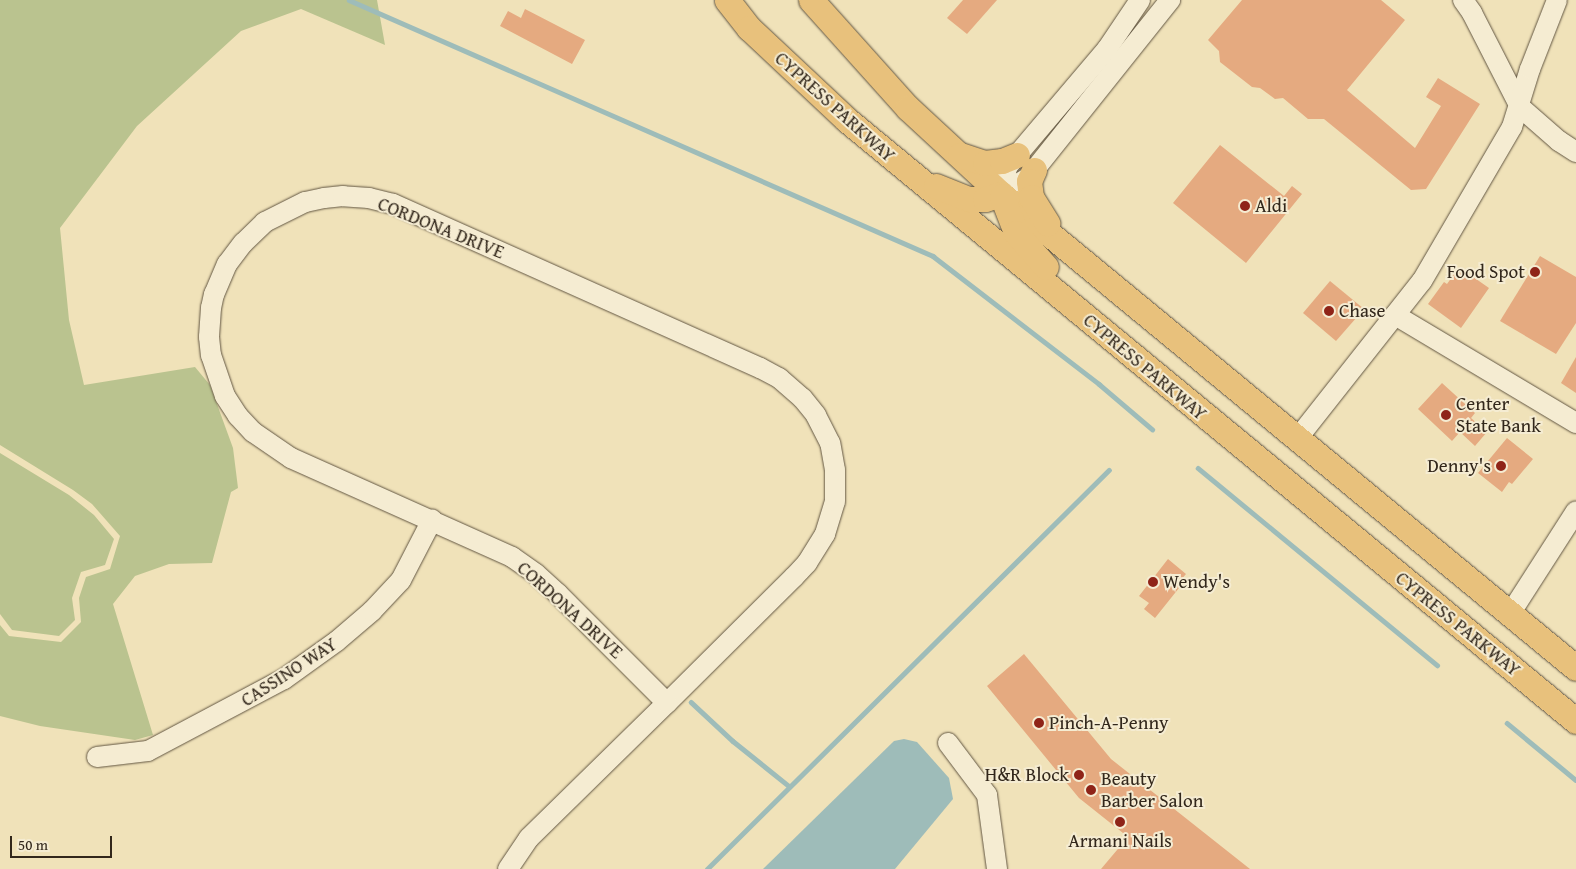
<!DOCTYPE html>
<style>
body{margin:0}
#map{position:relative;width:1576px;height:869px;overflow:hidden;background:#f0e2b9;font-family:"Gentium Book Plus",serif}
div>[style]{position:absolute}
.green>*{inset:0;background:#bac38f}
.water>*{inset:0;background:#9ebcb9}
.stream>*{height:4.5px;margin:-2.25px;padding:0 2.25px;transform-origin:2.25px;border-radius:2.25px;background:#9ebcb9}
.building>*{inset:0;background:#e5aa80}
.roads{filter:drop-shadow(0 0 1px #625642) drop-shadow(0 0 1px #625642)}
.minor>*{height:20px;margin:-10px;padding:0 10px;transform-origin:10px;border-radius:10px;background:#f5ecd2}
.major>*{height:25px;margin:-12.5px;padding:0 12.5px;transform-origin:12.5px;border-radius:12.5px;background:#e8c17c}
.dots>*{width:14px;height:14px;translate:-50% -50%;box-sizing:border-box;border:2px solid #f5ecd2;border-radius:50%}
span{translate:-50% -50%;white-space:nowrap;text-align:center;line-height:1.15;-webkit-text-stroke:4px #f5ecd2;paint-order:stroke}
.street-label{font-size:19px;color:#32271b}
.poi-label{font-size:19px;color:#32271b}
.left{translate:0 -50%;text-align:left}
.right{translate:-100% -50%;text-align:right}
.scale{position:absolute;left:10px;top:836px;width:102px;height:22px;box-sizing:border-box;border:2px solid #32271b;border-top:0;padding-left:6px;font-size:15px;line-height:18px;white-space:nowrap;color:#32271b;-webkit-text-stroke:4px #f5ecd2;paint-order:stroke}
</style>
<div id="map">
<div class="green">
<div style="clip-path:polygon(0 0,377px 0,385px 45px,301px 9px,241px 31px,137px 126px,60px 228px,69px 320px,84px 385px,195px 367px,210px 385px,233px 448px,238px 488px,231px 492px,212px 563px,169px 564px,135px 576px,113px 604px,153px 735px,135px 740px,40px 726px,0 716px,0 625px,9px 636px,61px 642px,81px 622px,79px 598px,86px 577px,110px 569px,120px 536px,92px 504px,73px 490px,0 445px)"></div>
<div style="clip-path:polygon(0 453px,69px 495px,94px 515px,114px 539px,105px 565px,81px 572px,72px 598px,75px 620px,59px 636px,12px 630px,0 614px)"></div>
</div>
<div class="water">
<div style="clip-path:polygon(904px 739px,917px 742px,949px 778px,953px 799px,895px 869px,763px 869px,894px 741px)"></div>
</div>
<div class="stream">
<div style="left:349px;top:0;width:638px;rotate:23.67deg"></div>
<div style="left:933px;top:256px;width:210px;rotate:37.6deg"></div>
<div style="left:1099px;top:384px;width:70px;rotate:40.3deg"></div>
<div style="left:1198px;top:468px;width:310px;rotate:39.5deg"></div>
<div style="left:691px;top:702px;width:57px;rotate:42.9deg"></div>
<div style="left:733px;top:741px;width:72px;rotate:38.8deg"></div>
<div style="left:1507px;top:723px;width:89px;rotate:39.6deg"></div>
<div style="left:707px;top:869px;width:566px;rotate:-44.79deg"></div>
</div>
<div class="building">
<div style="clip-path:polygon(963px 0,997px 0,967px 34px,947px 18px)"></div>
<div style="clip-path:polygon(1242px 0,1381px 0,1405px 20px,1347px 90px,1415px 148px,1441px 106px,1426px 97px,1438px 78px,1480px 104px,1426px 189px,1411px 190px,1324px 119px,1308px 119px,1283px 98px,1275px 99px,1260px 88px,1252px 87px,1220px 62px,1219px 51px,1208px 40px)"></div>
<div style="clip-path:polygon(525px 9px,585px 40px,572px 64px,500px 26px,508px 11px,521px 18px)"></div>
<div style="clip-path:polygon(1220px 145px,1284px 196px,1292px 186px,1302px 194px,1246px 263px,1173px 203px)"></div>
<div style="clip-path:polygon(1540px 256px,1576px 277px,1576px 323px,1556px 354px,1500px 321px)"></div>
<div style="clip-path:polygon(1459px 267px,1489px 288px,1461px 328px,1428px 304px,1444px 282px,1447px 284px)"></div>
<div style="clip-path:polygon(1330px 281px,1364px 309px,1336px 341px,1303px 313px)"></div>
<div style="clip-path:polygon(1576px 357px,1576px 393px,1561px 383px)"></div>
<div style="clip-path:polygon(1442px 383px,1475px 413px,1471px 418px,1487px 432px,1475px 446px,1460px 432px,1452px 441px,1418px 409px)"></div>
<div style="clip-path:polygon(1507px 438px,1533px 459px,1512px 484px,1509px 482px,1502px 492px,1478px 473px)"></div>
<div style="clip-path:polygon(1168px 559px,1186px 574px,1180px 581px,1183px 583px,1155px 618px,1144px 609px,1149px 603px,1139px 596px)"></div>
<div style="clip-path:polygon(1024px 654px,1111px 759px,1250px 869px,1101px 869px,1128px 837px,1079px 798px,987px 686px)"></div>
</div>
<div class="roads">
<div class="minor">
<div style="left:1463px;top:0;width:16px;rotate:55deg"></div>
<div style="left:1472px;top:13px;width:106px;rotate:62.9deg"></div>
<div style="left:1520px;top:107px;width:52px;rotate:41.1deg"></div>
<div style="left:1559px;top:141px;width:20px;rotate:33deg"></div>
<div style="left:1001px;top:194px;width:31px;rotate:-31deg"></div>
<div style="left:1028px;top:178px;width:228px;rotate:-51.4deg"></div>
<div style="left:1001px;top:194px;width:28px;rotate:-77deg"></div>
<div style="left:1007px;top:167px;width:155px;rotate:-49.7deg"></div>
<div style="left:1107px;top:49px;width:59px;rotate:-56deg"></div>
<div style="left:1395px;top:315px;width:211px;rotate:30.8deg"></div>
<div style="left:1297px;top:439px;width:201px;rotate:-51.7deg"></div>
<div style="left:1422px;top:281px;width:178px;rotate:-59.7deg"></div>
<div style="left:1512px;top:127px;width:61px;rotate:-72.8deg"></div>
<div style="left:1530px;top:69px;width:74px;rotate:-68.6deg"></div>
<div style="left:1510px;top:614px;width:122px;rotate:-57.3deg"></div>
<div style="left:948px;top:743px;width:65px;rotate:53.1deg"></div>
<div style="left:987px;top:795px;width:75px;rotate:82.3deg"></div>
<div style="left:97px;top:757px;width:51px;rotate:-6.7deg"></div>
<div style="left:148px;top:751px;width:154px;rotate:-27.9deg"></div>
<div style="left:284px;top:679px;width:65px;rotate:-35.6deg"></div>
<div style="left:337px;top:641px;width:46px;rotate:-40.6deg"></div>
<div style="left:372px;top:611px;width:42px;rotate:-46.9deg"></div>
<div style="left:401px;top:580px;width:68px;rotate:-62.7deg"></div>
<div style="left:508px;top:869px;width:37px;rotate:-56deg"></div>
<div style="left:529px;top:838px;width:193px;rotate:-44.4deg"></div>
<div style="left:667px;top:703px;width:179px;rotate:-44.8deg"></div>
<div style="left:794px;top:577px;width:19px;rotate:-47deg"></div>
<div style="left:807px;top:563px;width:34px;rotate:-58deg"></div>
<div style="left:825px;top:534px;width:34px;rotate:-73deg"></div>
<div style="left:835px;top:501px;width:31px;rotate:-90deg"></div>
<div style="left:835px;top:470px;width:27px;rotate:-100deg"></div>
<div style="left:830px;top:443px;width:31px;rotate:-117deg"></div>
<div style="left:816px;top:415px;width:22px;rotate:-129deg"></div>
<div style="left:802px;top:398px;width:30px;rotate:-139deg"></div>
<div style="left:779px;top:378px;width:21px;rotate:-152deg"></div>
<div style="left:760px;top:368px;width:402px;rotate:-155.9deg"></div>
<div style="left:393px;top:204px;width:25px;rotate:-166deg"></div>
<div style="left:369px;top:198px;width:26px;rotate:-176deg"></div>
<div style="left:343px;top:196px;width:19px;rotate:174deg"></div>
<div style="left:324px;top:198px;width:19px;rotate:168deg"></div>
<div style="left:305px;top:202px;width:45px;rotate:153.4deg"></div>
<div style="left:265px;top:222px;width:30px;rotate:136deg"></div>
<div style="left:243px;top:243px;width:26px;rotate:127deg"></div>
<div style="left:227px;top:264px;width:33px;rotate:113deg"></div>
<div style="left:214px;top:294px;width:14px;rotate:102deg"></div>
<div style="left:211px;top:308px;width:29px;rotate:94deg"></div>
<div style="left:209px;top:337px;width:18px;rotate:84deg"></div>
<div style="left:211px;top:355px;width:43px;rotate:71.1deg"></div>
<div style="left:225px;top:396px;width:24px;rotate:57deg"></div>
<div style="left:238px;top:416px;width:22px;rotate:47deg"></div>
<div style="left:253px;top:432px;width:46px;rotate:34.4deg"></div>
<div style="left:291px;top:458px;width:242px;rotate:24.1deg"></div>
<div style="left:512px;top:557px;width:29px;rotate:35deg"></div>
<div style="left:536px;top:574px;width:30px;rotate:42deg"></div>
<div style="left:558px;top:594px;width:154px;rotate:45deg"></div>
</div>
<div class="major">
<div style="left:727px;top:0;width:36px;rotate:52deg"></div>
<div style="left:749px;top:28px;width:134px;rotate:43.2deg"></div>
<div style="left:847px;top:120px;width:945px;rotate:39.5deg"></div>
<div style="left:811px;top:0;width:145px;rotate:48.1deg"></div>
<div style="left:908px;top:108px;width:127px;rotate:42.8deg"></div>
<div style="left:1001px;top:194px;width:745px;rotate:39.5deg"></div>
<div style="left:960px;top:155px;width:26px;rotate:18deg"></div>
<div style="left:985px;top:163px;width:17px;rotate:-7deg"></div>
<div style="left:1002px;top:161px;width:16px;rotate:-22deg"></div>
<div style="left:1034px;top:170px;width:12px;rotate:114deg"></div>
<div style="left:1029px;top:181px;width:16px;rotate:83deg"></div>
<div style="left:1031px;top:197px;width:31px;rotate:58deg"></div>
<div style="left:936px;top:186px;width:35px;rotate:22deg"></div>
<div style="left:969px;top:199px;width:16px"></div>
<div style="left:985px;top:199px;width:17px;rotate:-17deg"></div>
<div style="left:1002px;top:196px;width:40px;rotate:69deg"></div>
<div style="left:1016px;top:233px;width:45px;rotate:48.6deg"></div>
</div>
</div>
<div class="dots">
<div style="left:1245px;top:206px;background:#8f2418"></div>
<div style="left:1535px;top:272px;background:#8f2418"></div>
<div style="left:1329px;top:311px;background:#8f2418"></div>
<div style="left:1446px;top:415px;background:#8f2418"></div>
<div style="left:1501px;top:466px;background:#8f2418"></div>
<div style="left:1153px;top:582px;background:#8f2418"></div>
<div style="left:1039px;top:723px;background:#8f2418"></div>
<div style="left:1079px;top:775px;background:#8f2418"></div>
<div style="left:1091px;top:790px;background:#8f2418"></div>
<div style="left:1120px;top:822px;background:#8f2418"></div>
</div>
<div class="street-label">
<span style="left:835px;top:107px;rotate:42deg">CYPRESS PARKWAY</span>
<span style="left:441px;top:228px;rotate:22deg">CORDONA DRIVE</span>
<span style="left:1145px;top:367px;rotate:40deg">CYPRESS PARKWAY</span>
<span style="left:570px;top:610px;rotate:42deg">CORDONA DRIVE</span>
<span style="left:1458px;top:624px;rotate:39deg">CYPRESS PARKWAY</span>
<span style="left:289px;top:672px;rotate:-33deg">CASSINO WAY</span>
</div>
<div class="poi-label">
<span class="left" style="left:1255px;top:206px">Aldi</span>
<span class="right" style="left:1525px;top:272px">Food Spot</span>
<span class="left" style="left:1339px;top:311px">Chase</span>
<span class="left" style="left:1456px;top:415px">Center<br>State Bank</span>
<span class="right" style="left:1491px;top:466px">Denny's</span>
<span class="left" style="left:1163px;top:582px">Wendy's</span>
<span class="left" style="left:1049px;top:723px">Pinch-A-Penny</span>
<span class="right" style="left:1069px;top:775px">H&amp;R Block</span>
<span class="left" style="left:1101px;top:790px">Beauty<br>Barber Salon</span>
<span style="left:1120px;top:841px">Armani Nails</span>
</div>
<div class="scale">50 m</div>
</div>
